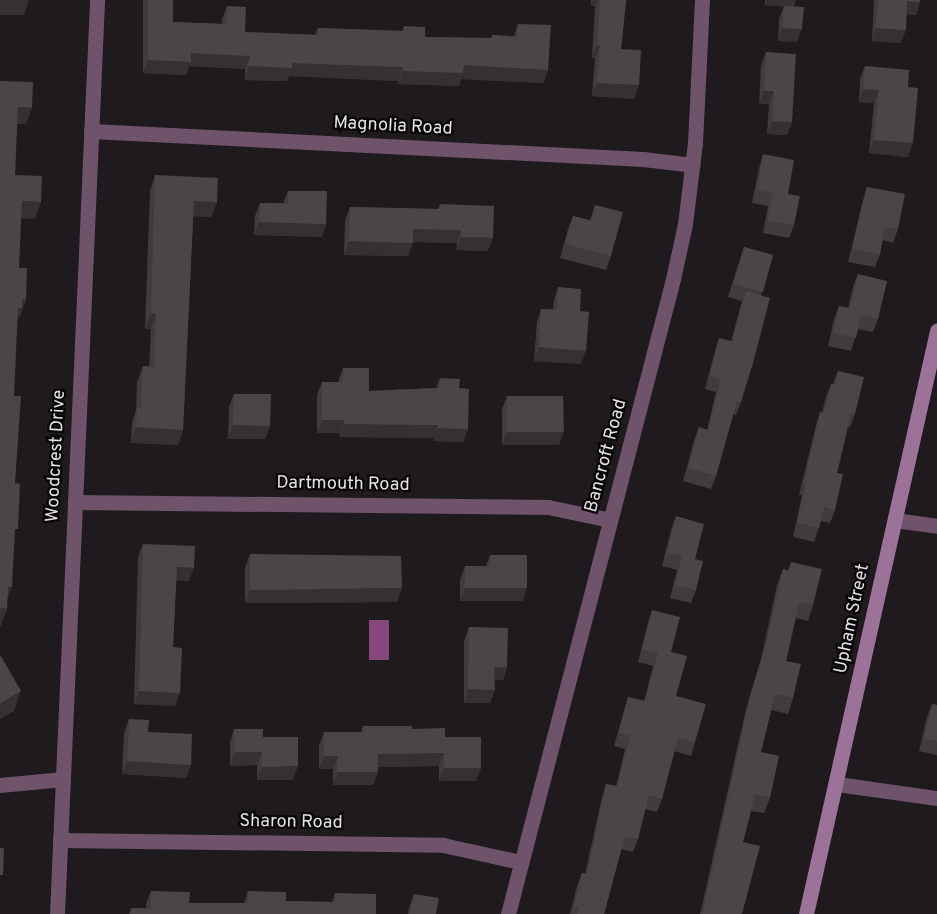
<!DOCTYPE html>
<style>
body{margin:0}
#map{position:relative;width:937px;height:914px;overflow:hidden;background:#1e1a1d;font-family:Overpass,sans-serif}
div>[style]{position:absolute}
.water>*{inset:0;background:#85477e}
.minor>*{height:15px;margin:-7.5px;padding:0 7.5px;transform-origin:7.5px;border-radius:7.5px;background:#6e536a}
.secondary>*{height:15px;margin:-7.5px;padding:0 7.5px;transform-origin:7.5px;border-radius:7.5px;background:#9d7298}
.wall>*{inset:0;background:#403b3f}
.shaded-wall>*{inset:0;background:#343033}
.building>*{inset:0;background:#4a4549}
span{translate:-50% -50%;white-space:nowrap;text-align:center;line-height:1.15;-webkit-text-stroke:4.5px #070607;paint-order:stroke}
.street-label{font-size:18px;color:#e5e1e4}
</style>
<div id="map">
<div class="water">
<div style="clip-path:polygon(369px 620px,389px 620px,389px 660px,369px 660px)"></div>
</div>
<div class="minor">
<div style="left:91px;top:131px;width:553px;rotate:2.9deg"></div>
<div style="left:643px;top:159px;width:50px;rotate:6.8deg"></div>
<div style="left:75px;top:502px;width:473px;rotate:0.6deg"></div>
<div style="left:548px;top:507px;width:63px;rotate:11.8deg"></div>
<div style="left:895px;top:520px;width:42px;rotate:8.1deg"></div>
<div style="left:837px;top:784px;width:101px;rotate:8deg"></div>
<div style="left:0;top:785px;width:63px;rotate:-5.4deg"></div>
<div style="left:60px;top:840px;width:383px;rotate:0.7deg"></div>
<div style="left:443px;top:845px;width:79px;rotate:12.4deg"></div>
<div style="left:57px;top:914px;width:915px;rotate:-87.49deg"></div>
<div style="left:508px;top:914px;width:656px;rotate:-75.43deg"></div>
<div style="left:673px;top:279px;width:56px;rotate:-77.7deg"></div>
<div style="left:685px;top:224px;width:82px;rotate:-83deg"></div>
<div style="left:695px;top:143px;width:143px;rotate:-87.2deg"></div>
</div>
<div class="secondary">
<div style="left:806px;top:914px;width:598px;rotate:-77.34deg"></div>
</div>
<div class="wall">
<div style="clip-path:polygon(143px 0,173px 0,173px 22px,222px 24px,222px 19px,227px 6px,245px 32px,315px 35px,318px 28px,402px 31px,404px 26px,425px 37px,491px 38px,492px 35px,514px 36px,518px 24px,548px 70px,543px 83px,461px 79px,459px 86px,398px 84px,398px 81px,289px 76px,287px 81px,245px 80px,245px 69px,189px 66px,186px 75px,143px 73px)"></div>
<div style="clip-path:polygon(591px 0,626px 0,621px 49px,634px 99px,592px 96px,595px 58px,592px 58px,595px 6px,591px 6px)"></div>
<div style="clip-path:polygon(765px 0,796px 0,794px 6px,797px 42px,778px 41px,779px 19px,784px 6px,765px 5px)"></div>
<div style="clip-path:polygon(874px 0,920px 0,916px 15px,906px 14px,901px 43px,872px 41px)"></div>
<div style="clip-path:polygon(766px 52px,792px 122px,787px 135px,767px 134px,769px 104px,759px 104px,761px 66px)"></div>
<div style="clip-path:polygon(865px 66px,908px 87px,908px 157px,869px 153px,874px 103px,859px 102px,860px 79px)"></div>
<div style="clip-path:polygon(763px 154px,788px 194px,794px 225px,789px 238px,763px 233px,768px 206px,752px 203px,759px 168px)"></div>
<div style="clip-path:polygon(155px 175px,217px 202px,211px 217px,193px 216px,183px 430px,178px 445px,131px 443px,132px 423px,136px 410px,137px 382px,143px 366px,149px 367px,151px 329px,145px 329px,150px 191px)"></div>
<div style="clip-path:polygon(867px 187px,898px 229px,893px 243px,882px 240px,880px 254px,875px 267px,848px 262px,863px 200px)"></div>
<div style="clip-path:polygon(288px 191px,326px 224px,322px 237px,254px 235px,255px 216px,260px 203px,283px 203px)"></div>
<div style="clip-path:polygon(440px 204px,488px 251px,456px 250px,457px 243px,413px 242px,408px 256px,344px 255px,345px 221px,350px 207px,438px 209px)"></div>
<div style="clip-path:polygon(595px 205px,611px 256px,606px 270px,560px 258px,568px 229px,573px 216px,590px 220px)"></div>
<div style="clip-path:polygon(744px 247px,773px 255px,761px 295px,741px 402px,736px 415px,733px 414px,716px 476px,711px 489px,683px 481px,694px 441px,699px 427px,707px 430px,716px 392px,705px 389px,715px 351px,719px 338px,731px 341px,742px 301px,728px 297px)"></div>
<div style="clip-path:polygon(858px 274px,878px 319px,873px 332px,858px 329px,851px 351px,828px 346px,834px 319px,839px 306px,848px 308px,853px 287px)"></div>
<div style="clip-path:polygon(558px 287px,580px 311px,581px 364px,534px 361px,537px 322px,541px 309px,553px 309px,554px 300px)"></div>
<div style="clip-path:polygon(343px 368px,369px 391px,436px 388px,440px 378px,459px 388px,468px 429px,463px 442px,433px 441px,434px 438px,339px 437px,340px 433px,317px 433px,317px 395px,322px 382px,338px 382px)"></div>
<div style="clip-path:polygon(838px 371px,855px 414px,850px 427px,848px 427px,837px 473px,835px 510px,830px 523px,821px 521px,814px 542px,793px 537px,802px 495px,799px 495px,816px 425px,820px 412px,822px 412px,826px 397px,831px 384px,833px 384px)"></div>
<div style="clip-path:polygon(234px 394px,270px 426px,265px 439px,228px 439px,229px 407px)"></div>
<div style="clip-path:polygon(507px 396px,559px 445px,502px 445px,502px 409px)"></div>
<div style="clip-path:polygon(676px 516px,695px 559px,696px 590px,691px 603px,670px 598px,677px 570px,662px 566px,671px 530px)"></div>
<div style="clip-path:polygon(143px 544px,189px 581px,176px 580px,173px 647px,175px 706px,134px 704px,138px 557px)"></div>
<div style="clip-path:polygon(250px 554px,397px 602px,245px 603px,245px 568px)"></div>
<div style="clip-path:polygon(490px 555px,523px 601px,460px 601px,460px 580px,465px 566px,486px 566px)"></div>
<div style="clip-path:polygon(791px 562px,813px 605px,808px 621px,796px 618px,786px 661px,793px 698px,788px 714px,771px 710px,761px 752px,770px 798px,764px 813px,751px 811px,743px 842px,742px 914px,701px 910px,746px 709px,761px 659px,777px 585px,783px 569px,788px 571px)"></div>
<div style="clip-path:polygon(652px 610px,671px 652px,676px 696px,695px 742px,691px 756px,674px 751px,662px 799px,657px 812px,645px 809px,638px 839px,633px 852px,621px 849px,604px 914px,570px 914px,577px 886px,582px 873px,585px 874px,602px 797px,606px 784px,616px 786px,625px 749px,614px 746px,624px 710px,628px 697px,644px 701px,653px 666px,638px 662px,648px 623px)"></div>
<div style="clip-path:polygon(469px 627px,507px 667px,503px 680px,494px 680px,495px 690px,490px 703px,464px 703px,464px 641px)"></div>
<div style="clip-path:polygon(932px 704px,937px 705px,937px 755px,919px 751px,927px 717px)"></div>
<div style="clip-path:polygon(129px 719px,148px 732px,191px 765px,186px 778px,122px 774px,124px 733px)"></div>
<div style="clip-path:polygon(363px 726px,412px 729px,445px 737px,481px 768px,476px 781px,439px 781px,439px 766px,378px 767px,378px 772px,373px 785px,333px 785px,333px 769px,319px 769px,319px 746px,324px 732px,361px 732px)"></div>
<div style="clip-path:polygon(234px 729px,263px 737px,293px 780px,257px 780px,257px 765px,230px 766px,230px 742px)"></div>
<div style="clip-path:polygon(151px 891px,189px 903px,244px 903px,248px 891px,286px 901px,332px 902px,335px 893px,376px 914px,129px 914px,131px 908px,146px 908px,146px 904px)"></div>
<div style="clip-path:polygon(414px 894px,436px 914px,408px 914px,409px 907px)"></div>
</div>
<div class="shaded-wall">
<div style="clip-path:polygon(0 0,29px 0,24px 15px,0 15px)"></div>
<div style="clip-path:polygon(593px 0,598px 0,595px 6px,591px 6px)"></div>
<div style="clip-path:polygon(767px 0,796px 0,793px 7px,765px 5px)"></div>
<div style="clip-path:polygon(907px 1px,920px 2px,916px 15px,902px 14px)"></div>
<div style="clip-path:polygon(782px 28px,802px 29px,797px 42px,778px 41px)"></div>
<div style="clip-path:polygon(876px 28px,906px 30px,901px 43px,872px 41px)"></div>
<div style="clip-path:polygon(597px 45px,600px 45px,595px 58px,592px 58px)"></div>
<div style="clip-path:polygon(191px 53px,250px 56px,245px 69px,189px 66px,186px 75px,143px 73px,148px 60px)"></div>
<div style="clip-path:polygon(292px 63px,403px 67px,398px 81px,289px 76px,287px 81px,245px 80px,249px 66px)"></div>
<div style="clip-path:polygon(464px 65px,548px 70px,543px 83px,461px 79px,459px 86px,398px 84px,403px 71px)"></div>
<div style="clip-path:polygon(597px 83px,639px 85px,634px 99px,592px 96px)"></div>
<div style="clip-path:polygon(863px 89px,879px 90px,874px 103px,859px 102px)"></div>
<div style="clip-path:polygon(764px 91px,774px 91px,769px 104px,759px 104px)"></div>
<div style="clip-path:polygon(18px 107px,32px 108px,26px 124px,12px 124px)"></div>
<div style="clip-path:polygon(772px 121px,792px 122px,787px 135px,767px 134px)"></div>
<div style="clip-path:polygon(874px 140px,913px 143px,908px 157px,869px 153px)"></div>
<div style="clip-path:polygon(22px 201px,41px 202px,35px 219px,16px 218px)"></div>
<div style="clip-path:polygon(194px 201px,217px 202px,211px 217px,188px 216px)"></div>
<div style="clip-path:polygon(259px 222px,326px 224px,322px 237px,254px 235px)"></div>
<div style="clip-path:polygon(413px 229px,461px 230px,457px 243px,408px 242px)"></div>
<div style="clip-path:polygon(461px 237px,493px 238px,488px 251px,456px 250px)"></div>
<div style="clip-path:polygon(349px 241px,413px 243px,408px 256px,344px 255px)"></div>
<div style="clip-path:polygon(22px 299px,26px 300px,20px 317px,19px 316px,15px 325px,12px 325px)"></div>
<div style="clip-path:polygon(151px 313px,156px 314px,151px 329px,145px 329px)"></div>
<div style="clip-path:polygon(539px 347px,586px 351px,581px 364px,534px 361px)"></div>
<div style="clip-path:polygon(322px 420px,344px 420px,340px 433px,317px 433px)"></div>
<div style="clip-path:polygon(344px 424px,438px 425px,434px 438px,339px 437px)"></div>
<div style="clip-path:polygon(233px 425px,270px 426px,265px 439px,228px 439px)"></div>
<div style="clip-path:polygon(136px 427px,183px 430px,178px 445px,131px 443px)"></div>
<div style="clip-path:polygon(438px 428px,468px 429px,463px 442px,433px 441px)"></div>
<div style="clip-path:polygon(507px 432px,564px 432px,559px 445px,502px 445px)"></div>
<div style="clip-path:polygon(177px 567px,194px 568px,189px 581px,172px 580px)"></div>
<div style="clip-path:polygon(8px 587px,12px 587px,5px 604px)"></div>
<div style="clip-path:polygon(402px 588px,397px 602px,245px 603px,250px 590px)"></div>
<div style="clip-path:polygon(465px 588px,527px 588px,523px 601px,460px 601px)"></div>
<div style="clip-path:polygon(0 608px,7px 609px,1px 626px,0 626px)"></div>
<div style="clip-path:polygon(494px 667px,507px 667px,503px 680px,490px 680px)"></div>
<div style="clip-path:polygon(468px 689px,495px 690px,490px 703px,464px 703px)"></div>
<div style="clip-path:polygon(21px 691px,14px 711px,0 719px,0 704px)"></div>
<div style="clip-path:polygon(139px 691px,180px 693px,175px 706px,134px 704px)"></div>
<div style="clip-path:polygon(235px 752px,262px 752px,257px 765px,230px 766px)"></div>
<div style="clip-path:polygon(444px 753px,439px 766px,373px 767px,378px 754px)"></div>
<div style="clip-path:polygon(324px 756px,338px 756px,333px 769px,319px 769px)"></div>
<div style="clip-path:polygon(127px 761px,191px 765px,186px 778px,122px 774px)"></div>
<div style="clip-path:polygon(298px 766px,293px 780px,257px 780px,262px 767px)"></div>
<div style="clip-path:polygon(444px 768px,481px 768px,476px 781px,439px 781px)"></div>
<div style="clip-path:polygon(337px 772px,378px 772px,373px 785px,333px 785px)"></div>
</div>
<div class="building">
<div style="clip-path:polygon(148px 0,173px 0,173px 22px,226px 24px,227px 6px,246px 7px,245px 32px,318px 35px,318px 28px,404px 31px,404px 26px,425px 27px,425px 37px,492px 38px,492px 35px,517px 37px,518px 24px,551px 25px,548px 70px,464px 65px,463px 73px,403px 71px,403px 67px,292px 63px,292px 68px,249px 66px,250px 56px,191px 53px,191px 62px,148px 60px)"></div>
<div style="clip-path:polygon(600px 0,626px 0,621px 49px,641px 50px,639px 85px,597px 83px,600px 45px,597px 45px)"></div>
<div style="clip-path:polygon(878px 0,920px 0,920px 2px,907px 1px,906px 30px,876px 28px)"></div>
<div style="clip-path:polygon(784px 6px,804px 7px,802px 29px,782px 28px)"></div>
<div style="clip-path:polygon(766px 52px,796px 54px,792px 122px,772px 121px,774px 91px,764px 91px)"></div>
<div style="clip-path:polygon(865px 66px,909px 70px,908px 87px,918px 88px,913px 143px,874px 140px,879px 90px,863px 89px)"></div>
<div style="clip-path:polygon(0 81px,33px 82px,32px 108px,18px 107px,15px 175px,42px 176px,41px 202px,22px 201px,19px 268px,27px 268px,26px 300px,22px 299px,22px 308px,18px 308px,14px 396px,21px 396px,15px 483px,20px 484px,18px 529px,15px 529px,12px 587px,8px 587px,7px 609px,0 608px)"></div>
<div style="clip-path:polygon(763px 154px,794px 160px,788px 194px,800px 196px,794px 225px,767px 220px,773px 193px,757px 190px)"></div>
<div style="clip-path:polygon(155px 175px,218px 178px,217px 202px,194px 201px,183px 430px,136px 427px,137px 407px,141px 408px,143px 366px,154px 367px,156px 314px,151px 313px)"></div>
<div style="clip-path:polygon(867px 187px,905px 194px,898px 229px,885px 227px,880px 254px,852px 249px)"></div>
<div style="clip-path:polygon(288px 191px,327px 191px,326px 224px,259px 222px,260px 203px,288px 204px)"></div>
<div style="clip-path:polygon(440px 204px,494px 206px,493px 238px,461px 237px,461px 230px,413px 229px,413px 243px,349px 241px,350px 207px,440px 209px)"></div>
<div style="clip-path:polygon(595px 205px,623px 212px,611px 256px,565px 244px,573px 216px,591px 221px)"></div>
<div style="clip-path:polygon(744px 247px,773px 255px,763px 292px,733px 284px)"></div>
<div style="clip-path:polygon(858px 274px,887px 281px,878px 319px,861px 315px,856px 338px,833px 333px,839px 306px,850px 308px)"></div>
<div style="clip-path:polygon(558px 287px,581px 289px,580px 311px,589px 312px,586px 351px,539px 347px,541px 309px,557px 310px)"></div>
<div style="clip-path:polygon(746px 291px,770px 298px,753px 363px,741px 402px,737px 401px,716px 476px,688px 468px,699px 427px,708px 430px,721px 378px,710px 375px,719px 338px,732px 342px)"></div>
<div style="clip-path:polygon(343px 368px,369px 368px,369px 391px,439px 388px,440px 378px,460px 379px,459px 388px,469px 389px,468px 429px,438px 428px,438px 425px,344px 424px,344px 420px,322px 420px,322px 382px,343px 382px)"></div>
<div style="clip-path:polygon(838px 371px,864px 377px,855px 414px,851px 413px,837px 473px,843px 474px,835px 510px,824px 507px,819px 528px,797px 523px,806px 482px,804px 482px,820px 412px,824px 413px,831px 384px,835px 385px)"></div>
<div style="clip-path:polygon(234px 394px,271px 394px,270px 426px,233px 425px)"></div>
<div style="clip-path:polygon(507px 396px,563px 396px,564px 432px,507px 432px)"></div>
<div style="clip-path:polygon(676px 516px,704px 524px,695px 559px,703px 561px,696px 590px,675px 585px,682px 556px,667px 553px)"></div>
<div style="clip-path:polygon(143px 544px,195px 546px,194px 568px,177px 567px,173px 647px,182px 648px,180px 693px,139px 691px)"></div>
<div style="clip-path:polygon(250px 554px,401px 556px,402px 588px,250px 590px)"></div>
<div style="clip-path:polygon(490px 555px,527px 555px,527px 588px,465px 588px,465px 566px,490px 566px)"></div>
<div style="clip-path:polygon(791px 562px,822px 569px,813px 605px,799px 602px,786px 661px,801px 664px,793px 698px,775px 694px,761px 752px,779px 756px,770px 798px,755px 794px,743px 842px,760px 846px,742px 914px,700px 914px,701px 910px,703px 911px,751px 693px,766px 644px,783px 569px,789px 571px)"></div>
<div style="clip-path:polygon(652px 610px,680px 617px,671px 652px,687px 656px,676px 696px,706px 704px,695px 742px,678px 738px,662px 799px,649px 795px,638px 839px,625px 836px,604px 914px,577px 914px,579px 907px,574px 906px,582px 873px,587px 874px,606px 784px,617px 786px,630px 736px,619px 733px,628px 697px,645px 701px,658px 653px,642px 649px)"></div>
<div style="clip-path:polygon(469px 627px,508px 628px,507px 667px,494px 667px,495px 690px,468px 689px)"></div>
<div style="clip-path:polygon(1px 656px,21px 691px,0 704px,0 657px)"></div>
<div style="clip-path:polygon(932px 704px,937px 705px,937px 741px,924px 738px)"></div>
<div style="clip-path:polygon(129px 719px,149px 720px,148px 732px,192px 734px,191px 765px,127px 761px)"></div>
<div style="clip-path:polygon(363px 726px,412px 726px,412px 729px,445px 728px,445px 737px,481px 737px,481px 768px,444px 768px,444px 753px,378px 754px,378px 772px,337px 772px,338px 756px,324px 756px,324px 732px,363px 732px)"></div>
<div style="clip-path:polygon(234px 729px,263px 729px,263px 737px,298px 737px,298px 766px,262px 767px,262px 752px,235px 752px)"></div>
<div style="clip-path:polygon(0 848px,4px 848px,3px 875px,0 875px)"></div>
<div style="clip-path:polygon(151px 891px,190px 892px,189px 903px,248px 903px,248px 891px,286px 892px,286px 901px,335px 902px,335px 893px,376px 894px,376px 914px,131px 914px,131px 908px,151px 909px)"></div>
<div style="clip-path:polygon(414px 894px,439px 898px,436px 914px,410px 914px)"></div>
</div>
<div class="street-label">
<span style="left:393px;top:127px;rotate:3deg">Magnolia Road</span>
<span style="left:57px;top:456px;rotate:-87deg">Woodcrest Drive</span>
<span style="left:607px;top:456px;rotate:-75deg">Bancroft Road</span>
<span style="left:343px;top:485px;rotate:1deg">Dartmouth Road</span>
<span style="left:853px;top:619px;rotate:-78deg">Upham Street</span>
<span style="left:291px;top:823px;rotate:1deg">Sharon Road</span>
</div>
</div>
